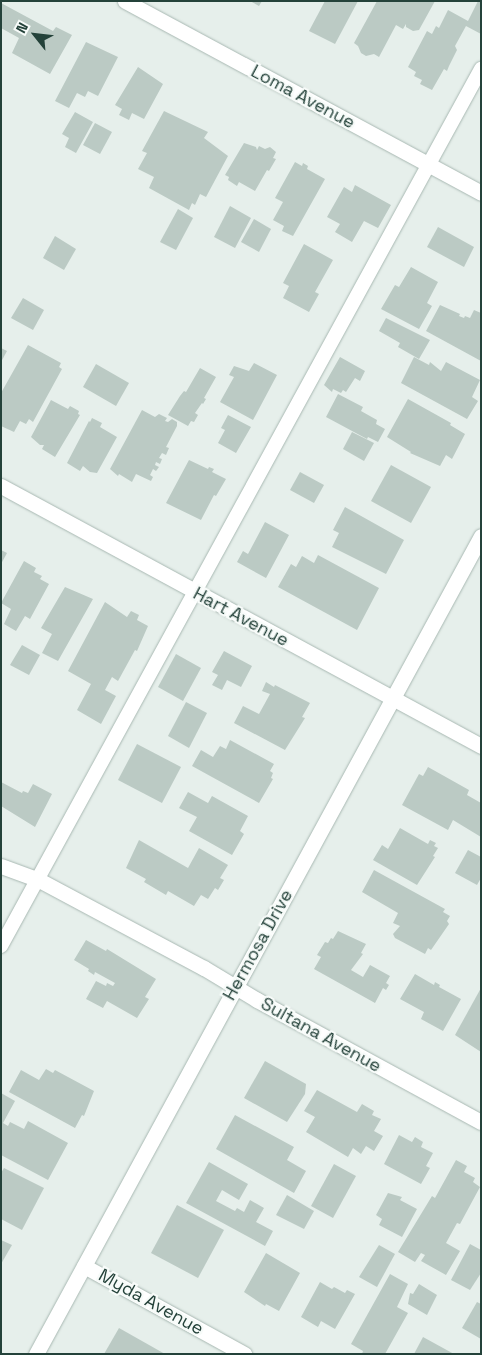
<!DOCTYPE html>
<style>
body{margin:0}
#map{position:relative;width:482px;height:1355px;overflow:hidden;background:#e6efeb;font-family:"Space Grotesk",sans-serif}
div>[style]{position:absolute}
.building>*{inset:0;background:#bbcac4}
.roads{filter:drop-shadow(0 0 1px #a8b8b2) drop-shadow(0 0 1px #a8b8b2)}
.service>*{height:14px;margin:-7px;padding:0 7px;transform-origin:7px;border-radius:7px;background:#fff}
.minor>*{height:15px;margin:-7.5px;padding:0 7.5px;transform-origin:7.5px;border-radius:7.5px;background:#fff}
span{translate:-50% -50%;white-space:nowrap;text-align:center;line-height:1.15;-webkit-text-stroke:4.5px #f7fbf9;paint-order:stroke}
.street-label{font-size:18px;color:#24423a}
.frame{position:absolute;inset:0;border:2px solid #24423a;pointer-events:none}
.north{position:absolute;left:10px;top:10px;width:50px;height:50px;-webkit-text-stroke:4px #f7fbf9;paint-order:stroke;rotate:299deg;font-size:14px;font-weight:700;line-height:20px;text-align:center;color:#24423a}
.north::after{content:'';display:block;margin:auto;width:18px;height:22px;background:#24423a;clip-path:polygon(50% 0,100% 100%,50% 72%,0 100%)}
</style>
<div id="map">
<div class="building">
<div style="clip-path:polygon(250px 1px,262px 1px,259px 6px)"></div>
<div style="clip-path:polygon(325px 1px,358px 1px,335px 44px,309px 31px)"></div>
<div style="clip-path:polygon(377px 1px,435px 1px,419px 30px,413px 31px,406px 27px,406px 24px,403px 29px,396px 25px,379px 57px,374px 54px,366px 56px,361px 53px,358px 46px,354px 43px)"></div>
<div style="clip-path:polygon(478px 1px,481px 1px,481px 34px,466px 26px,455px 46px,457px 50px,449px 66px,447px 71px,444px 69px,432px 90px,420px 84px,422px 80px,414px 76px,416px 72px,408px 67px,427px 31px,432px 34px,436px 26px,439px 28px,448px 10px,468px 21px)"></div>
<div style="clip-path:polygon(1px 3px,53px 31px,56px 27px,72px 35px,50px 74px,12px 53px,19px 38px,1px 28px)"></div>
<div style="clip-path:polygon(86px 42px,118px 57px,98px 96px,88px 91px,85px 97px,77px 93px,69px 108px,55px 101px)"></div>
<div style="clip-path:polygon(138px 67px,163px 84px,144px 119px,132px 113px,129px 120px,119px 115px,122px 109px,115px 105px)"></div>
<div style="clip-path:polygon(164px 111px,208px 132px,204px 138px,228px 156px,206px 197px,200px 194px,195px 205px,192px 203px,189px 210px,149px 188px,154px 177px,138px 169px,147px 153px,142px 151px)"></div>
<div style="clip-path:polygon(75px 112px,93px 122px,76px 153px,65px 147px,69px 138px,62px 134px)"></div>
<div style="clip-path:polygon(95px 123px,112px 132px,100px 154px,83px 145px)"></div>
<div style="clip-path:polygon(244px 143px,256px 147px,257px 150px,259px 146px,265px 149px,270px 147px,276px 152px,273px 158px,276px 159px,269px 171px,267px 170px,255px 191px,239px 182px,237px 186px,228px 180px,229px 177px,225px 175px)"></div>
<div style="clip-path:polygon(295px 162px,302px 166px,303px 163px,308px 166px,307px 169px,325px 179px,293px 236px,282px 231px,284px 226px,273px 220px,283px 202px,275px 198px)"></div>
<div style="clip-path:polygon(355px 185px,391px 205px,378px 228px,364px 221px,352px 242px,335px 232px,340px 224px,327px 217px,344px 187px,352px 192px)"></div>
<div style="clip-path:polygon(230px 206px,251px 218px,235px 248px,214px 237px)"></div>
<div style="clip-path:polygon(178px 209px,193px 218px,176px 250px,160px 242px)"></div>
<div style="clip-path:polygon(254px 219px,271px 229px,259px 252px,241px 242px)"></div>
<div style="clip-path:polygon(438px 227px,474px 247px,464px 267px,427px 247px)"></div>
<div style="clip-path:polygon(55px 236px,76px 249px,64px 270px,43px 258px)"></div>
<div style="clip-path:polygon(304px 244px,333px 260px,315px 292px,319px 294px,309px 312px,283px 298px,289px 286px,283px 283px)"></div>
<div style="clip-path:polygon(411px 267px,438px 282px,427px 303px,432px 306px,419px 329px,381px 309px,395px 285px,399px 287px)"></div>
<div style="clip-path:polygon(23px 298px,44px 310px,33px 330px,11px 318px)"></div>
<div style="clip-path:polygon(440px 305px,460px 314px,459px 316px,464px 318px,465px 316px,470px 318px,474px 310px,481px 313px,481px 361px,426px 331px)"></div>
<div style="clip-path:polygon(386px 318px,430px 340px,419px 359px,398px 347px,400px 343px,379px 331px)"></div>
<div style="clip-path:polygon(28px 345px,61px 363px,59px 367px,62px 369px,33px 422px,29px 419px,26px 424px,20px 421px,14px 432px,1px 426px,1px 393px)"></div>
<div style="clip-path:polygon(1px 348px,7px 351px,1px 362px)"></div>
<div style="clip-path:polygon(340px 357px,365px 371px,360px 381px,355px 378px,346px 392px,343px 390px,341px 393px,333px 389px,332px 392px,324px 385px)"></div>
<div style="clip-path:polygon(414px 357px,429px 365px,430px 362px,441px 371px,446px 362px,480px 380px,472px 397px,478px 401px,467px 419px,401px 383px)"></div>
<div style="clip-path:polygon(254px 363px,277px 375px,253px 420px,220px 402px,234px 377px,229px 375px,234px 366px,249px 371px)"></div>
<div style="clip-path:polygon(96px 364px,129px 383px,116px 406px,83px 387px)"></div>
<div style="clip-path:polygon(200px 368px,216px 377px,204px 398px,206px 399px,203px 404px,202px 403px,195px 413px,198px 415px,194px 422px,191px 421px,188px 426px,168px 415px,180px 396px,184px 391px,186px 392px)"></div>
<div style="clip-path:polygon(338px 394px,363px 407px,361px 411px,377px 420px,376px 424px,385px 429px,378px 442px,368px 437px,367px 439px,326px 417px)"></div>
<div style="clip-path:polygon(408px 399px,451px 423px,450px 425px,465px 434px,452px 459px,446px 455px,440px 466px,410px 453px,411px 452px,387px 437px)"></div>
<div style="clip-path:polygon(51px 400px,68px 409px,70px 406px,79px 411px,78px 414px,80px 415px,55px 457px,42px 449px,44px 445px,40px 445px,31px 437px)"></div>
<div style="clip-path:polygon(142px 410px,155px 417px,159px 414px,167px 418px,165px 421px,168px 422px,172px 419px,177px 422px,177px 426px,166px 447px,169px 448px,166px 455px,162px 453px,159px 458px,162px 459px,160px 464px,156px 462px,155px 465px,159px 467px,156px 471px,153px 469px,150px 475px,153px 477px,151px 481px,136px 474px,132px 482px,119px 474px,118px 476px,110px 469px)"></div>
<div style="clip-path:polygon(228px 415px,251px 427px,236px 453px,218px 443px,225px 430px,221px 428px)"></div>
<div style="clip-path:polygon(92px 418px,102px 423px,100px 427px,117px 437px,97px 473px,90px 472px,83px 466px,80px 471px,67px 463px,89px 421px,90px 422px)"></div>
<div style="clip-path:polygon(352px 432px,374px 443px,364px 461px,343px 449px)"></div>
<div style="clip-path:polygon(189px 460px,208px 469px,209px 467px,214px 469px,212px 472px,226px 479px,216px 496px,214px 495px,201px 520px,166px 503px)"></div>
<div style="clip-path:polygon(391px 465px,431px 487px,411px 523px,371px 501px)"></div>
<div style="clip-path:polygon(300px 472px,324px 485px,314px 503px,290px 490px)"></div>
<div style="clip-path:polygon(345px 507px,404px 540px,386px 574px,332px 547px,339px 533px,333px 530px)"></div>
<div style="clip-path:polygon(265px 522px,289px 535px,266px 578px,237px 562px,243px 551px,248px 554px)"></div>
<div style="clip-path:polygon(1px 550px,7px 553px,1px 564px)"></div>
<div style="clip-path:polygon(318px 555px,379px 588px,357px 630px,278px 587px,291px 564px,296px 567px,302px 556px,314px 563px)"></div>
<div style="clip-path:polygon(24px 561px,36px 568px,34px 572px,42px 576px,40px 579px,49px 584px,30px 619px,25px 616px,16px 631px,4px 624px,11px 609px,1px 603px)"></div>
<div style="clip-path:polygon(65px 587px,93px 599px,58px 661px,42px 653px,52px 634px,41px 628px)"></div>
<div style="clip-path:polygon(105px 602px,127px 617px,131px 611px,139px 615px,137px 620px,148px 626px,137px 651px,135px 650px,118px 681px,112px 677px,105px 690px,116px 696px,101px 724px,77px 710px,91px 684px,68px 671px)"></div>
<div style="clip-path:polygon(22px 645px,40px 655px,29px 675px,10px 665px)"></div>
<div style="clip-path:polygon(224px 651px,252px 666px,241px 687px,227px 680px,222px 690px,212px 685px,218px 675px,212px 672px)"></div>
<div style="clip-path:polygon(176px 654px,201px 668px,183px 701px,158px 687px)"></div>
<div style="clip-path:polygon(266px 682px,274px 687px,275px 685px,310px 703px,302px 717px,305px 718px,285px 750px,234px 723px,243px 706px,259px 714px,270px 694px,262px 691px)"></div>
<div style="clip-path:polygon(186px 702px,207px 713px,189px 748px,168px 736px)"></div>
<div style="clip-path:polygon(230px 740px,274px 764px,270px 771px,273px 773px,271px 778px,273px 779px,259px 803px,192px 766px,201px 750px,213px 757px,220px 746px,226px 749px)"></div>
<div style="clip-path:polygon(137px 744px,181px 767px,162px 803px,118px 780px)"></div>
<div style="clip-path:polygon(428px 767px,469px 790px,467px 795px,481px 803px,481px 837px,453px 820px,448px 830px,402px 805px,419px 774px,423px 776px)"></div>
<div style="clip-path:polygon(1px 782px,22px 793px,23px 791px,28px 793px,33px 784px,52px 794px,35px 827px,1px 806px)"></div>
<div style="clip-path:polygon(188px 792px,208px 803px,212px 796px,248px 816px,240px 831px,244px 834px,232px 855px,189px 831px,197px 817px,179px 808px)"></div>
<div style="clip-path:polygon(400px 828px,428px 844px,430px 840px,436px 843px,434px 846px,438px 848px,433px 856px,435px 857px,417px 885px,373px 860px,382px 845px,388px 849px)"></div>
<div style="clip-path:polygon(139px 840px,188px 868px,199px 848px,228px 865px,220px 878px,224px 880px,218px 890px,215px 888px,208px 899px,201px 895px,194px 906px,168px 891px,166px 895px,144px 882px,146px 879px,126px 868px)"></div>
<div style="clip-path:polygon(468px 850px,481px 857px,481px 878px,477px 885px,455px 873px)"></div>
<div style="clip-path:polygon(374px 870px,445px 909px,443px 912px,450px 916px,447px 921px,449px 924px,431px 950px,428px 948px,425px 954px,395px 938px,393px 934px,400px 926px,393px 923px,398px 913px,362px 892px)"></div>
<div style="clip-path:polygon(338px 931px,366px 944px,361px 953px,363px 954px,351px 970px,363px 977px,370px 965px,390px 976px,386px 983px,389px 985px,386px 990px,383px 988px,375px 1003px,314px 969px,321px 957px,317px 955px,325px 942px,328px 943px,331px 938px,333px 939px)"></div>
<div style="clip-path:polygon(86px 940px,106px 951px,107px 949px,156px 979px,145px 997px,149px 999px,137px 1018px,107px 1001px,103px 1008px,86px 999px,96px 981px,106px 986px,107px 983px,113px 986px,115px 983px,95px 972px,94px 975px,88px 971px,89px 969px,74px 960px)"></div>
<div style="clip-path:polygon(415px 974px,434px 985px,435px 982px,440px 985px,439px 987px,461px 999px,443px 1031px,421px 1019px,424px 1012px,400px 999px)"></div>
<div style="clip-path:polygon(481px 988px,481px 1052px,455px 1035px)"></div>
<div style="clip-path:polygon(265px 1061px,306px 1084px,305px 1094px,287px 1122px,244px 1098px)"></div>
<div style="clip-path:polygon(46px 1069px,53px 1073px,55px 1070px,94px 1091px,84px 1116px,82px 1115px,75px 1128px,9px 1092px,21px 1070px,39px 1080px)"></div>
<div style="clip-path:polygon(317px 1090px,357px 1112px,362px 1104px,374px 1111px,372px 1115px,381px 1119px,374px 1131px,383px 1136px,374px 1151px,366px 1146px,361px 1154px,353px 1148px,348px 1157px,306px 1132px,315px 1117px,304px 1111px)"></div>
<div style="clip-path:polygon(1px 1093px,15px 1101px,3px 1123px,8px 1126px,10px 1122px,24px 1129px,28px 1121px,68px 1143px,48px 1180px,1px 1155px)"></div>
<div style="clip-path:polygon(235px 1115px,294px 1147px,287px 1160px,306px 1171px,294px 1193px,216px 1149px)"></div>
<div style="clip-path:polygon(399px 1135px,412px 1142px,415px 1137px,423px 1142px,421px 1147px,433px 1153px,426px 1166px,430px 1168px,421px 1184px,384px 1164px)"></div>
<div style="clip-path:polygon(456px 1160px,467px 1166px,464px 1172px,475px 1178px,473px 1182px,480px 1187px,460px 1224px,457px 1223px,446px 1243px,460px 1251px,446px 1275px,421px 1261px,425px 1255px,421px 1253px,415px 1262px,398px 1252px,432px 1196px,435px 1198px)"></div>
<div style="clip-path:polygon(209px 1162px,248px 1184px,239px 1200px,222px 1190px,216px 1201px,235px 1211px,237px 1208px,244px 1212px,250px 1200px,264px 1208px,256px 1222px,273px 1231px,265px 1246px,186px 1203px)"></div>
<div style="clip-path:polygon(334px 1164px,356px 1176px,333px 1218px,311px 1206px)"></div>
<div style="clip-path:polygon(4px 1168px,44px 1188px,22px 1230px,1px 1219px,1px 1173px)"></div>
<div style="clip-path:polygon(388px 1193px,402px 1197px,400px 1200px,417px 1209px,402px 1237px,379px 1225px,382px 1219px,376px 1215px)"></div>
<div style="clip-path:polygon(287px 1195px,314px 1211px,304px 1229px,276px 1215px)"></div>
<div style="clip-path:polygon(177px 1205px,224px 1230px,198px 1278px,151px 1253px)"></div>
<div style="clip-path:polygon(1px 1240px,12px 1245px,1px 1264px)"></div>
<div style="clip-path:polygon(470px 1244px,481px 1250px,481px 1273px,470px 1290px,451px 1280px)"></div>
<div style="clip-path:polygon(379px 1245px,395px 1254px,377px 1287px,359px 1277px)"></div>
<div style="clip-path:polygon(266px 1253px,300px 1273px,279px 1311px,266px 1304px,265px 1306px,244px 1292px)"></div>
<div style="clip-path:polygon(390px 1274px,408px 1284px,397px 1307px,408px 1313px,385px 1354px,362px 1354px,363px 1351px,351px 1344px)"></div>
<div style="clip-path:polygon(320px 1282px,332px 1289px,334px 1287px,345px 1293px,347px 1290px,355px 1294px,335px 1329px,321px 1321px,318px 1327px,301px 1317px)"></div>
<div style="clip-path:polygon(419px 1284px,437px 1295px,427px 1315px,408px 1304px,410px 1293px,413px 1294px)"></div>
<div style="clip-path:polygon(477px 1302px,481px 1304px,481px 1339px,462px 1328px)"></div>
<div style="clip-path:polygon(119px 1328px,165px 1354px,104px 1354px)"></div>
<div style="clip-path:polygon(423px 1337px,454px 1354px,414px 1354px)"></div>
</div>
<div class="roads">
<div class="service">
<div style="left:1px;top:946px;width:1000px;rotate:-61.31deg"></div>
</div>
<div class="minor">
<div style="left:125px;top:1px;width:404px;rotate:28.3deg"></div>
<div style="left:1px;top:486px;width:546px;rotate:28.44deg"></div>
<div style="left:1px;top:866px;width:40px;rotate:20.2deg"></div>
<div style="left:39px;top:880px;width:187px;rotate:28.1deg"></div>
<div style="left:204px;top:968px;width:62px;rotate:31.1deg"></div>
<div style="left:257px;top:1000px;width:255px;rotate:28.6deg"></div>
<div style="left:84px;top:1266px;width:183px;rotate:28.8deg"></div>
<div style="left:36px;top:1354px;width:931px;rotate:-61.45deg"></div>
</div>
</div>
<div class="street-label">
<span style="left:303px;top:97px;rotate:28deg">Loma Avenue</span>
<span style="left:241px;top:617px;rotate:28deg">Hart Avenue</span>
<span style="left:258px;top:945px;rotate:-61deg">Hermosa Drive</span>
<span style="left:321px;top:1035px;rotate:29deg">Sultana Avenue</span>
<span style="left:151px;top:1302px;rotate:29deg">Myda Avenue</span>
</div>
<div class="frame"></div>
<div class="north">N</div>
</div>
